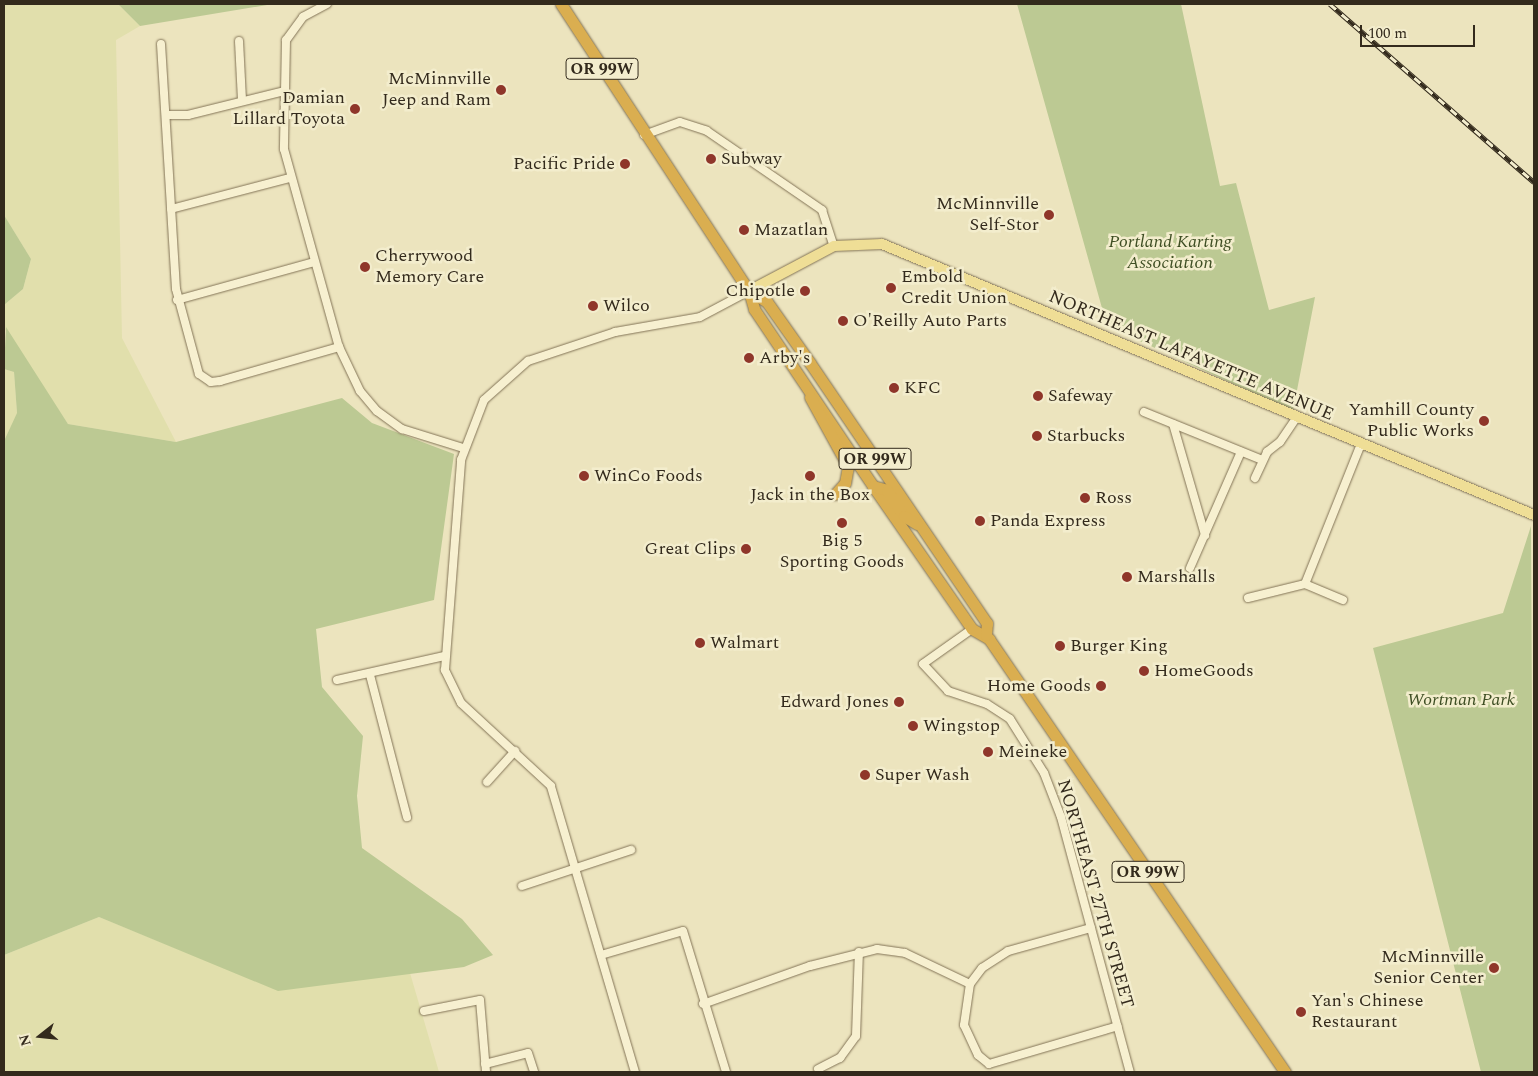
<!DOCTYPE html>
<style>
body{margin:0}
#map{position:relative;width:1538px;height:1076px;overflow:hidden;background:#ece4be;font-family:Spectral,serif}
div>[style]{position:absolute}
.farmland>*{inset:0;background:#e1dfac}
.green>*{inset:0;background:#bcc993}
.roads{filter:drop-shadow(0 0 1px #837457) drop-shadow(0 0 1px #837457)}
.minor>*{height:8px;margin:-4px;padding:0 4px;transform-origin:4px;border-radius:4px;background:#f7f0d0}
.major>*{height:10px;margin:-5px;padding:0 5px;transform-origin:5px;border-radius:5px;background:#efde96}
.highway>*{height:11px;margin:-5.5px;padding:0 5.5px;transform-origin:5.5px;border-radius:5.5px;background:#daae50}
.rail>*{height:4.5px;margin-top:-2.25px;transform-origin:0;background:repeating-linear-gradient(90deg,#f3edcd 0 8px,#332a1c 0 16px);box-sizing:border-box;border-block:1px solid #332a1c}
.dots>*{width:14px;height:14px;translate:-50% -50%;box-sizing:border-box;border:2px solid #f3edcd;border-radius:50%}
span{translate:-50% -50%;white-space:nowrap;text-align:center;line-height:1.15;-webkit-text-stroke:5px #f3edcd;paint-order:stroke}
.shield-label span{padding:1px 4px;background:#f3edcd;border:1px solid;border-radius:4px;-webkit-text-stroke-width:0}
.shield-label{font-size:16px;color:#332a1c;font-weight:700}
.poi-label{font-size:18px;color:#332a1c}
.right{translate:-100% -50%;text-align:right}
.left{translate:0 -50%;text-align:left}
.park-label{font-size:18px;color:#3e4e23;font-style:italic}
.street-label{font-size:18px;color:#332a1c}
.frame{position:absolute;inset:0;border:5px solid #332a1c;pointer-events:none}
.north{position:absolute;left:15px;top:1011px;width:50px;height:50px;-webkit-text-stroke:4px #f3edcd;paint-order:stroke;rotate:254deg;font-size:14px;font-weight:700;line-height:20px;text-align:center;color:#332a1c}
.north::after{content:'';display:block;margin:auto;width:18px;height:22px;background:#332a1c;clip-path:polygon(50% 0,100% 100%,50% 72%,0 100%)}
.scale{position:absolute;left:1360px;top:25px;width:115px;height:22px;box-sizing:border-box;border:2px solid #332a1c;border-top:0;padding-left:6px;font-size:15px;line-height:18px;white-space:nowrap;color:#332a1c;-webkit-text-stroke:4px #f3edcd;paint-order:stroke}
</style>
<div id="map">
<div class="farmland">
<div style="clip-path:polygon(4px 4px,118px 4px,140px 26px,116px 40px,122px 338px,176px 442px,68px 424px,4px 328px,4px 305px,23px 289px,31px 259px,4px 215px)"></div>
<div style="clip-path:polygon(4px 369px,14px 372px,17px 414px,4px 441px)"></div>
<div style="clip-path:polygon(99px 917px,278px 990px,410px 973px,439px 1072px,4px 1072px,4px 955px)"></div>
</div>
<div class="green">
<div style="clip-path:polygon(118px 4px,273px 4px,140px 26px)"></div>
<div style="clip-path:polygon(1017px 4px,1181px 4px,1220px 186px,1236px 183px,1269px 310px,1315px 297px,1293px 411px,1107px 326px)"></div>
<div style="clip-path:polygon(4px 215px,31px 259px,23px 289px,4px 305px)"></div>
<div style="clip-path:polygon(6px 327px,68px 424px,176px 442px,342px 398px,372px 423px,454px 454px,434px 600px,316px 629px,322px 687px,363px 736px,357px 796px,362px 848px,462px 919px,493px 955px,464px 967px,278px 991px,99px 917px,4px 955px,4px 441px,17px 413px,14px 372px,4px 369px)"></div>
<div style="clip-path:polygon(1531px 526px,1534px 1072px,1481px 1072px,1373px 648px,1503px 613px)"></div>
</div>
<div class="roads">
<div class="minor">
<div style="left:327px;top:4px;width:27px;rotate:152deg"></div>
<div style="left:303px;top:17px;width:29px;rotate:126deg"></div>
<div style="left:286px;top:40px;width:109px;rotate:91.1deg"></div>
<div style="left:284px;top:149px;width:205px;rotate:74.5deg"></div>
<div style="left:339px;top:347px;width:49px;rotate:64.5deg"></div>
<div style="left:360px;top:391px;width:26px;rotate:50deg"></div>
<div style="left:377px;top:411px;width:31px;rotate:36deg"></div>
<div style="left:402px;top:429px;width:64px;rotate:17.3deg"></div>
<div style="left:239px;top:41px;width:59px;rotate:87.1deg"></div>
<div style="left:161px;top:44px;width:245px;rotate:86.5deg"></div>
<div style="left:176px;top:289px;width:88px;rotate:74.9deg"></div>
<div style="left:199px;top:374px;width:14px;rotate:34deg"></div>
<div style="left:211px;top:382px;width:9px;rotate:-6deg"></div>
<div style="left:220px;top:381px;width:124px;rotate:-15.9deg"></div>
<div style="left:166px;top:115px;width:22px"></div>
<div style="left:188px;top:115px;width:99px;rotate:-14deg"></div>
<div style="left:644px;top:135px;width:38px;rotate:-20deg"></div>
<div style="left:680px;top:122px;width:28px;rotate:18deg"></div>
<div style="left:707px;top:131px;width:140px;rotate:34.5deg"></div>
<div style="left:822px;top:210px;width:38px;rotate:72deg"></div>
<div style="left:171px;top:209px;width:123px;rotate:-14.6deg"></div>
<div style="left:177px;top:300px;width:142px;rotate:-15.5deg"></div>
<div style="left:1144px;top:412px;width:127px;rotate:22.1deg"></div>
<div style="left:1173px;top:424px;width:116px;rotate:73.9deg"></div>
<div style="left:1255px;top:478px;width:29px;rotate:-65deg"></div>
<div style="left:1267px;top:452px;width:16px;rotate:-38deg"></div>
<div style="left:1280px;top:442px;width:30px;rotate:-56deg"></div>
<div style="left:1190px;top:568px;width:127px;rotate:-66.3deg"></div>
<div style="left:1248px;top:598px;width:59px;rotate:-13.8deg"></div>
<div style="left:1343px;top:600px;width:41px;rotate:-157.2deg"></div>
<div style="left:1305px;top:584px;width:151px;rotate:-68.2deg"></div>
<div style="left:972px;top:629px;width:60px;rotate:144.5deg"></div>
<div style="left:923px;top:664px;width:37px;rotate:47deg"></div>
<div style="left:948px;top:691px;width:41px;rotate:18.4deg"></div>
<div style="left:987px;top:704px;width:27px;rotate:33deg"></div>
<div style="left:1010px;top:719px;width:64px;rotate:57.8deg"></div>
<div style="left:1044px;top:773px;width:47px;rotate:68.9deg"></div>
<div style="left:1061px;top:817px;width:264px;rotate:74.9deg"></div>
<div style="left:370px;top:675px;width:147px;rotate:75.4deg"></div>
<div style="left:337px;top:680px;width:110px;rotate:-12.6deg"></div>
<div style="left:487px;top:782px;width:42px;rotate:-47.9deg"></div>
<div style="left:522px;top:886px;width:115px;rotate:-18.3deg"></div>
<div style="left:601px;top:955px;width:85px;rotate:-16.3deg"></div>
<div style="left:683px;top:931px;width:147px;rotate:73deg"></div>
<div style="left:703px;top:1004px;width:114px;rotate:-19.6deg"></div>
<div style="left:810px;top:966px;width:69px;rotate:-14.2deg"></div>
<div style="left:877px;top:949px;width:28px;rotate:8deg"></div>
<div style="left:905px;top:953px;width:72px;rotate:25.5deg"></div>
<div style="left:424px;top:1011px;width:57px;rotate:-11.1deg"></div>
<div style="left:480px;top:1000px;width:72px;rotate:85.2deg"></div>
<div style="left:485px;top:1064px;width:44px;rotate:-14.3deg"></div>
<div style="left:528px;top:1053px;width:20px;rotate:72deg"></div>
<div style="left:989px;top:1064px;width:14px;rotate:-141deg"></div>
<div style="left:978px;top:1055px;width:33px;rotate:-115deg"></div>
<div style="left:964px;top:1025px;width:41px;rotate:-81.7deg"></div>
<div style="left:970px;top:984px;width:20px;rotate:-53deg"></div>
<div style="left:982px;top:968px;width:31px;rotate:-33deg"></div>
<div style="left:1008px;top:951px;width:86px;rotate:-15.5deg"></div>
<div style="left:989px;top:1064px;width:134px;rotate:-16.4deg"></div>
<div style="left:818px;top:1069px;width:25px;rotate:-27deg"></div>
<div style="left:840px;top:1058px;width:27px;rotate:-54deg"></div>
<div style="left:856px;top:1036px;width:84px;rotate:-88deg"></div>
<div style="left:635px;top:1072px;width:298px;rotate:-106.4deg"></div>
<div style="left:551px;top:786px;width:122px;rotate:-137.3deg"></div>
<div style="left:461px;top:703px;width:37px;rotate:-116deg"></div>
<div style="left:445px;top:670px;width:211px;rotate:-85.6deg"></div>
<div style="left:461px;top:460px;width:64px;rotate:-69deg"></div>
<div style="left:484px;top:400px;width:59px;rotate:-41.6deg"></div>
<div style="left:528px;top:361px;width:92px;rotate:-18.4deg"></div>
<div style="left:615px;top:332px;width:86px;rotate:-10deg"></div>
<div style="left:700px;top:317px;width:55px;rotate:-28deg"></div>
</div>
<div class="major">
<div style="left:749px;top:291px;width:96px;rotate:-27.9deg"></div>
<div style="left:834px;top:246px;width:48px;rotate:-2.4deg"></div>
<div style="left:882px;top:244px;width:706px;rotate:22.57deg"></div>
</div>
<div class="highway">
<div style="left:561px;top:4px;width:343px;rotate:56.8deg"></div>
<div style="left:749px;top:291px;width:19px;rotate:74deg"></div>
<div style="left:754px;top:309px;width:213px;rotate:56.1deg"></div>
<div style="left:873px;top:486px;width:174px;rotate:55.3deg"></div>
<div style="left:972px;top:629px;width:20px;rotate:30deg"></div>
<div style="left:989px;top:639px;width:525px;rotate:55.64deg"></div>
<div style="left:749px;top:291px;width:21px;rotate:31deg"></div>
<div style="left:767px;top:302px;width:75px;rotate:54.8deg"></div>
<div style="left:810px;top:363px;width:315px;rotate:55.8deg"></div>
<div style="left:987px;top:623px;width:12px;rotate:95deg"></div>
<div style="left:810px;top:397px;width:79px;rotate:61.2deg"></div>
<div style="left:848px;top:466px;width:17px;rotate:100deg"></div>
<div style="left:845px;top:483px;width:15px;rotate:132deg"></div>
<div style="left:873px;top:486px;width:15px;rotate:16deg"></div>
<div style="left:887px;top:490px;width:31px;rotate:57deg"></div>
<div style="left:904px;top:516px;width:15px;rotate:32deg"></div>
</div>
</div>
<div class="rail">
<div style="left:1330px;top:4px;width:271px;rotate:41.1deg"></div>
</div>
<div class="dots">
<div style="left:501px;top:90px;background:#8f362a"></div>
<div style="left:355px;top:109px;background:#8f362a"></div>
<div style="left:711px;top:159px;background:#8f362a"></div>
<div style="left:625px;top:164px;background:#8f362a"></div>
<div style="left:1049px;top:215px;background:#8f362a"></div>
<div style="left:744px;top:230px;background:#8f362a"></div>
<div style="left:365px;top:267px;background:#8f362a"></div>
<div style="left:891px;top:288px;background:#8f362a"></div>
<div style="left:805px;top:291px;background:#8f362a"></div>
<div style="left:593px;top:306px;background:#8f362a"></div>
<div style="left:843px;top:321px;background:#8f362a"></div>
<div style="left:749px;top:358px;background:#8f362a"></div>
<div style="left:894px;top:388px;background:#8f362a"></div>
<div style="left:1038px;top:396px;background:#8f362a"></div>
<div style="left:1484px;top:421px;background:#8f362a"></div>
<div style="left:1037px;top:436px;background:#8f362a"></div>
<div style="left:584px;top:476px;background:#8f362a"></div>
<div style="left:810px;top:476px;background:#8f362a"></div>
<div style="left:1085px;top:498px;background:#8f362a"></div>
<div style="left:980px;top:521px;background:#8f362a"></div>
<div style="left:842px;top:523px;background:#8f362a"></div>
<div style="left:746px;top:549px;background:#8f362a"></div>
<div style="left:1127px;top:577px;background:#8f362a"></div>
<div style="left:700px;top:643px;background:#8f362a"></div>
<div style="left:1060px;top:646px;background:#8f362a"></div>
<div style="left:1144px;top:671px;background:#8f362a"></div>
<div style="left:1101px;top:686px;background:#8f362a"></div>
<div style="left:899px;top:702px;background:#8f362a"></div>
<div style="left:913px;top:726px;background:#8f362a"></div>
<div style="left:988px;top:752px;background:#8f362a"></div>
<div style="left:865px;top:775px;background:#8f362a"></div>
<div style="left:1494px;top:968px;background:#8f362a"></div>
<div style="left:1301px;top:1012px;background:#8f362a"></div>
</div>
<div class="shield-label">
<span style="left:602px;top:69px">OR 99W</span>
<span style="left:875px;top:459px">OR 99W</span>
<span style="left:1148px;top:872px">OR 99W</span>
</div>
<div class="poi-label">
<span class="right" style="left:491px;top:90px">McMinnville<br>Jeep and Ram</span>
<span class="right" style="left:345px;top:109px">Damian<br>Lillard Toyota</span>
<span class="left" style="left:721px;top:159px">Subway</span>
<span class="right" style="left:615px;top:164px">Pacific Pride</span>
<span class="right" style="left:1039px;top:215px">McMinnville<br>Self-Stor</span>
<span class="left" style="left:754px;top:230px">Mazatlan</span>
<span class="left" style="left:375px;top:267px">Cherrywood<br>Memory Care</span>
<span class="left" style="left:901px;top:288px">Embold<br>Credit Union</span>
<span class="right" style="left:795px;top:291px">Chipotle</span>
<span class="left" style="left:603px;top:306px">Wilco</span>
<span class="left" style="left:853px;top:321px">O'Reilly Auto Parts</span>
<span class="left" style="left:759px;top:358px">Arby's</span>
<span class="left" style="left:904px;top:388px">KFC</span>
<span class="left" style="left:1048px;top:396px">Safeway</span>
<span class="right" style="left:1474px;top:421px">Yamhill County<br>Public Works</span>
<span class="left" style="left:1047px;top:436px">Starbucks</span>
<span class="left" style="left:594px;top:476px">WinCo Foods</span>
<span style="left:810px;top:495px">Jack in the Box</span>
<span class="left" style="left:1095px;top:498px">Ross</span>
<span class="left" style="left:990px;top:521px">Panda Express</span>
<span style="left:842px;top:552px">Big 5<br>Sporting Goods</span>
<span class="right" style="left:736px;top:549px">Great Clips</span>
<span class="left" style="left:1137px;top:577px">Marshalls</span>
<span class="left" style="left:710px;top:643px">Walmart</span>
<span class="left" style="left:1070px;top:646px">Burger King</span>
<span class="left" style="left:1154px;top:671px">HomeGoods</span>
<span class="right" style="left:1091px;top:686px">Home Goods</span>
<span class="right" style="left:889px;top:702px">Edward Jones</span>
<span class="left" style="left:923px;top:726px">Wingstop</span>
<span class="left" style="left:998px;top:752px">Meineke</span>
<span class="left" style="left:875px;top:775px">Super Wash</span>
<span class="right" style="left:1484px;top:968px">McMinnville<br>Senior Center</span>
<span class="left" style="left:1311px;top:1012px">Yan's Chinese<br>Restaurant</span>
</div>
<div class="park-label">
<span style="left:1170px;top:253px">Portland Karting<br>Association</span>
<span style="left:1461px;top:700px">Wortman Park</span>
</div>
<div class="street-label">
<span style="left:1191px;top:356px;rotate:23deg">NORTHEAST LAFAYETTE AVENUE</span>
<span style="left:1095px;top:894px;rotate:74deg">NORTHEAST 27TH STREET</span>
</div>
<div class="frame"></div>
<div class="north">N</div>
<div class="scale">100 m</div>
</div>
